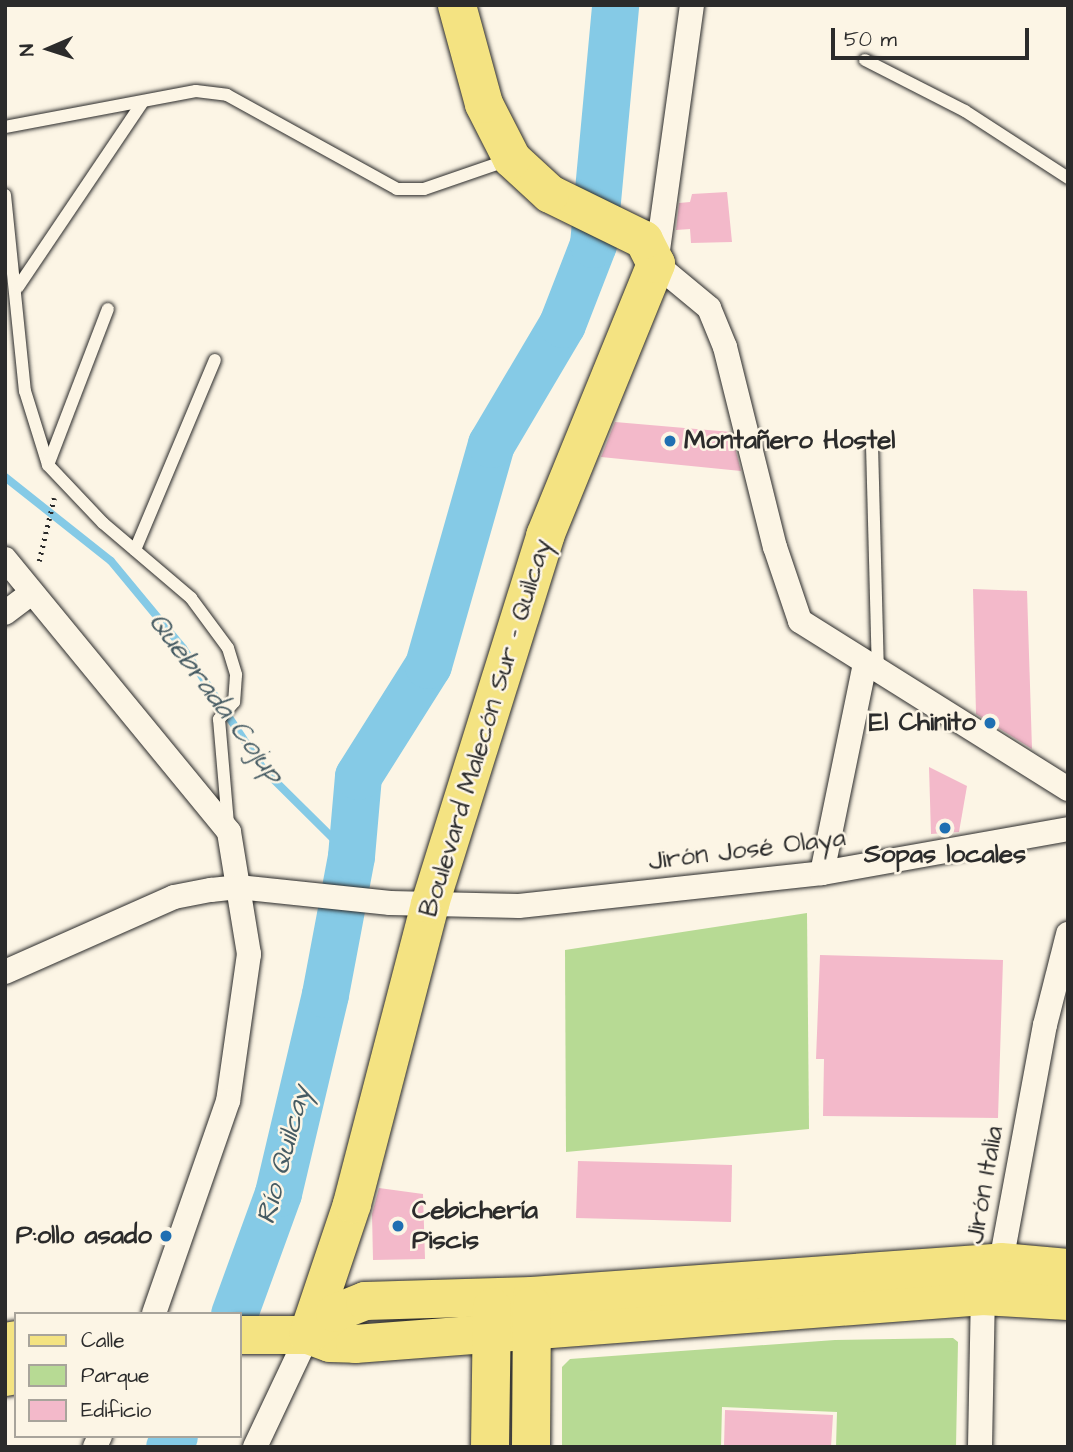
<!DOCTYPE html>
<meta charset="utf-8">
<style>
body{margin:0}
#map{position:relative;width:1073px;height:1452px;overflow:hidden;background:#fcf5e5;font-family:"Architects Daughter",sans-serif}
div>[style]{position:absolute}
.green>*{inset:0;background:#b7da94}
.stream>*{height:8px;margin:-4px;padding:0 4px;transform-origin:4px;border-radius:4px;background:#85cae6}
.river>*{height:47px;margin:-23.5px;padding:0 23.5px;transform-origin:23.5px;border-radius:23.5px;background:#85cae6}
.building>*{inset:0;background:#f3b9ca}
.path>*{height:4.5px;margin-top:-2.25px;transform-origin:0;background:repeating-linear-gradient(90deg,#2b2b2b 0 2px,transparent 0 7px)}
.roads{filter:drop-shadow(0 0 2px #2b2b2b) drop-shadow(0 0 2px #2b2b2b)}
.lane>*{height:12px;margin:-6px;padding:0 6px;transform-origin:6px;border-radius:6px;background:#fcf5e5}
.street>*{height:24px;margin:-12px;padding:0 12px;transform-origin:12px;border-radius:12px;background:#fcf5e5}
.primary>*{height:38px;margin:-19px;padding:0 19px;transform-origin:19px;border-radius:19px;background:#f4e382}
.dots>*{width:19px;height:19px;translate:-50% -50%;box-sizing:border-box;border:4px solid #fcf5e5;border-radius:50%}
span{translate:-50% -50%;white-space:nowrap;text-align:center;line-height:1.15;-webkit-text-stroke:5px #fcf5e5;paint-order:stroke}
.poi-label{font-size:26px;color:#2b2b2b;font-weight:700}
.left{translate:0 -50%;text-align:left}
.right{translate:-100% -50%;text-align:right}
.street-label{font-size:26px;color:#2b2b2b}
.water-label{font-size:28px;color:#465b63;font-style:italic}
.frame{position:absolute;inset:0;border:7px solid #2b2b2b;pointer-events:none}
.legend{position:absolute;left:14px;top:1312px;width:228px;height:126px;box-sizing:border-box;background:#fcf5e5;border:2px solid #a8a49b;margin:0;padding:9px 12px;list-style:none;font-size:21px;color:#2b2b2b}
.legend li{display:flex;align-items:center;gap:14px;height:35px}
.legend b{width:35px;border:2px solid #a8a49b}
.north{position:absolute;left:14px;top:14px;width:70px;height:70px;-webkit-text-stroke:5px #fcf5e5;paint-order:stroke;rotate:267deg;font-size:19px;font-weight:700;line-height:28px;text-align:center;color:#2b2b2b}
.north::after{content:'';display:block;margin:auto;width:24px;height:32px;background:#2b2b2b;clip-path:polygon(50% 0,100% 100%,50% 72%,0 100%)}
.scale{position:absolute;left:831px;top:28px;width:198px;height:32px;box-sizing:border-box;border:4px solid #2b2b2b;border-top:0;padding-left:9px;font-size:21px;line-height:24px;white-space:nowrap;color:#2b2b2b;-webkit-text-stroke:5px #fcf5e5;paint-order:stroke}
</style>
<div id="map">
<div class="green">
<div style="clip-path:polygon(807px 913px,809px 1129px,566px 1152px,565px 950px)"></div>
<div style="clip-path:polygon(953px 1338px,958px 1342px,956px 1447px,836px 1447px,837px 1412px,722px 1407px,721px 1447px,562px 1447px,562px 1367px,570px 1359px,835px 1340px)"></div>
</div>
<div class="stream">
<div style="left:5px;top:477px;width:135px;rotate:38.4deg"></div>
<div style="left:111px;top:561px;width:113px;rotate:50.4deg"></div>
<div style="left:183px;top:648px;width:146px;rotate:56.4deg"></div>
<div style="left:264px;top:770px;width:122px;rotate:44.7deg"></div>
</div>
<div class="river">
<div style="left:234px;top:1314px;width:129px;rotate:-70deg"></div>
<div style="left:278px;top:1193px;width:204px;rotate:-76.7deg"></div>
<div style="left:325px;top:994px;width:140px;rotate:-79.3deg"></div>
<div style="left:351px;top:856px;width:80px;rotate:-85deg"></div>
<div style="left:358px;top:776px;width:131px;rotate:-57.8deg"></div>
<div style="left:428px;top:665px;width:230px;rotate:-74.1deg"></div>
<div style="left:491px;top:444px;width:139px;rotate:-59.4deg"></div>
<div style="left:562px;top:324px;width:86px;rotate:-68.8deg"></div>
<div style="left:593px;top:244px;width:240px;rotate:-84.7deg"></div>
<div style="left:169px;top:1447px;width:12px;rotate:-66deg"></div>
</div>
<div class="building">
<div style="clip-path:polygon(727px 192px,732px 242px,691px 243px,690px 229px,676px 230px,679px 203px,690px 202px,692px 194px)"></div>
<div style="clip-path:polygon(615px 422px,731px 432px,741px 471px,601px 457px)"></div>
<div style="clip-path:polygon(973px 589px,1027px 591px,1032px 749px,976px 714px)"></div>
<div style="clip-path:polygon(929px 767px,967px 786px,959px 832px,931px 834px)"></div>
<div style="clip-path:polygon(820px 955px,1003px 960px,998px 1118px,823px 1116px,824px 1059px,816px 1059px)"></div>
<div style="clip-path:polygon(578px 1161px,732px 1165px,731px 1222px,576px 1218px)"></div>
<div style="clip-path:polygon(379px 1188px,423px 1194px,425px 1259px,373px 1260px,372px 1214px)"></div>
<div style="clip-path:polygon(725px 1410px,833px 1415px,831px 1447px,724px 1447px)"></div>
</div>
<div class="path">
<div style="left:39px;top:561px;width:65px;rotate:-76.6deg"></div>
</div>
<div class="roads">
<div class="lane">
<div style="left:865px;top:60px;width:112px;rotate:27deg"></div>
<div style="left:965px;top:111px;width:123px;rotate:33deg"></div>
<div style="left:5px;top:127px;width:194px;rotate:-10.7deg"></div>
<div style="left:196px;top:91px;width:31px;rotate:7deg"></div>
<div style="left:227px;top:95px;width:194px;rotate:28.9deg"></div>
<div style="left:397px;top:189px;width:27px"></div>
<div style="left:424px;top:189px;width:89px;rotate:-19deg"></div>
<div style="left:5px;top:195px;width:197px;rotate:84.2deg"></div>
<div style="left:25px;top:391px;width:77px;rotate:72.7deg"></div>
<div style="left:48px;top:465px;width:80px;rotate:46.5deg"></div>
<div style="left:103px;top:523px;width:116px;rotate:40.4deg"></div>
<div style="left:191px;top:598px;width:62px;rotate:53.5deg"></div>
<div style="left:228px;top:648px;width:28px;rotate:73deg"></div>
<div style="left:236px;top:675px;width:27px;rotate:94deg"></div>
<div style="left:234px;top:702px;width:23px;rotate:131deg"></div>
<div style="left:219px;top:719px;width:105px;rotate:85.1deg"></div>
<div style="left:18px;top:287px;width:222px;rotate:-56deg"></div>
<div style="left:872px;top:445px;width:224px;rotate:88.5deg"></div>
<div style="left:48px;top:465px;width:167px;rotate:-69deg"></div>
<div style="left:135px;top:550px;width:206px;rotate:-67.2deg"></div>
</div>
<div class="street">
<div style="left:692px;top:5px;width:261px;rotate:97.9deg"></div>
<div style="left:656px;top:264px;width:69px;rotate:39.7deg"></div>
<div style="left:709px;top:308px;width:42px;rotate:67.7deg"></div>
<div style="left:725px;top:347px;width:206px;rotate:76deg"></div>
<div style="left:775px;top:547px;width:78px;rotate:71.3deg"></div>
<div style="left:800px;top:621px;width:316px;rotate:32.1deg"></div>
<div style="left:5px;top:559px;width:353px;rotate:50.6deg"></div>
<div style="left:229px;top:832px;width:124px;rotate:80.7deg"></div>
<div style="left:249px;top:954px;width:148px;rotate:98.1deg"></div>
<div style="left:228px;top:1101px;width:225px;rotate:109.2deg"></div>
<div style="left:5px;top:613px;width:34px;rotate:-37deg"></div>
<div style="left:822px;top:873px;width:214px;rotate:-78.4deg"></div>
<div style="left:5px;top:972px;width:185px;rotate:-23.9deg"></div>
<div style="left:174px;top:897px;width:38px;rotate:-11deg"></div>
<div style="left:211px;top:890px;width:27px;rotate:-6deg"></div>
<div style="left:238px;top:887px;width:153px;rotate:6deg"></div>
<div style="left:390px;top:903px;width:129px;rotate:1.3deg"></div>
<div style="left:519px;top:906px;width:305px;rotate:-6.2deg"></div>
<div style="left:822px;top:873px;width:250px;rotate:-10.1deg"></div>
<div style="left:95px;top:1447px;width:12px;rotate:-66deg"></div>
<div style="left:255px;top:1447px;width:124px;rotate:-64.7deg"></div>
<div style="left:980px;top:1447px;width:151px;rotate:-88.9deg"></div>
<div style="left:983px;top:1296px;width:38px;rotate:-62deg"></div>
<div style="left:1001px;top:1262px;width:241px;rotate:-79.5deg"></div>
<div style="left:1045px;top:1025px;width:94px;rotate:-75.8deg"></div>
</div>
<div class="primary">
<div style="left:240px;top:1335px;width:68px"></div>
<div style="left:308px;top:1335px;width:23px;rotate:20deg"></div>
<div style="left:330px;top:1343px;width:25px;rotate:2deg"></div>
<div style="left:355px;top:1344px;width:630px;rotate:-4.37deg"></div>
<div style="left:983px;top:1296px;width:85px;rotate:3.4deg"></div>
<div style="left:308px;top:1335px;width:138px;rotate:-71.4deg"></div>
<div style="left:352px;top:1204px;width:310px;rotate:-75.4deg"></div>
<div style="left:430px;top:904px;width:386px;rotate:-72.6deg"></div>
<div style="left:545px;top:536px;width:294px;rotate:-67.8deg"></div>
<div style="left:656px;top:264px;width:27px;rotate:-117deg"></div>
<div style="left:644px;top:240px;width:105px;rotate:-153.9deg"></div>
<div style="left:550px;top:194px;width:52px;rotate:-137.4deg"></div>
<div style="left:512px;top:159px;width:62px;rotate:-117deg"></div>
<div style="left:484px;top:104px;width:103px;rotate:-105.3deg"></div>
<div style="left:308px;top:1335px;width:35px;rotate:-39deg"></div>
<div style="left:335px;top:1313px;width:32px;rotate:-22deg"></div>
<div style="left:365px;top:1301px;width:167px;rotate:-1.7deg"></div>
<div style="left:532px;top:1296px;width:470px;rotate:-4.1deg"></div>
<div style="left:1001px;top:1262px;width:67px;rotate:5.1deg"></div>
<div style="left:5px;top:1342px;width:11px;rotate:-10deg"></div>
<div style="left:5px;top:1377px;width:11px;rotate:-10deg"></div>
<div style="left:490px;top:1447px;width:140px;rotate:-89.2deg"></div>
<div style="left:531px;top:1447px;width:142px;rotate:-89.6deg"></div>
</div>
</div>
<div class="dots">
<div style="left:670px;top:441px;background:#1f6fb2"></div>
<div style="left:990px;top:723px;background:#1f6fb2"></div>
<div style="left:945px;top:828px;background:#1f6fb2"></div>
<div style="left:398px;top:1226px;background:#1f6fb2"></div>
<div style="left:166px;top:1236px;background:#1f6fb2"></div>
</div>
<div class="poi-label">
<span class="left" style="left:684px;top:441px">Montañero Hostel</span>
<span class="right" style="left:976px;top:723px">El Chinito</span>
<span style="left:945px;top:855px">Sopas locales</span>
<span class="left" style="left:412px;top:1226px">Cebichería<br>Piscis</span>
<span class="right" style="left:152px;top:1236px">P:ollo asado</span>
</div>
<div class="street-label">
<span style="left:486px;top:728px;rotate:-73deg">Boulevard Malecón Sur - Quilcay</span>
<span style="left:747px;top:850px;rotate:-7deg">Jirón José Olaya</span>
<span style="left:985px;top:1185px;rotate:-80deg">Jirón Italia</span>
</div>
<div class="water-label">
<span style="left:216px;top:698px;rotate:53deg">Quebrada Cojup</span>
<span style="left:284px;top:1155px;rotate:-75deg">Río Quilcay</span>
</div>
<div class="frame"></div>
<ul class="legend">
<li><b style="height:9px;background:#f4e382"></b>Calle</li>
<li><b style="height:19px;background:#b7da94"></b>Parque</li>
<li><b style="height:19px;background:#f3b9ca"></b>Edificio</li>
</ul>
<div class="north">N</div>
<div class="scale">50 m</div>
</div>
